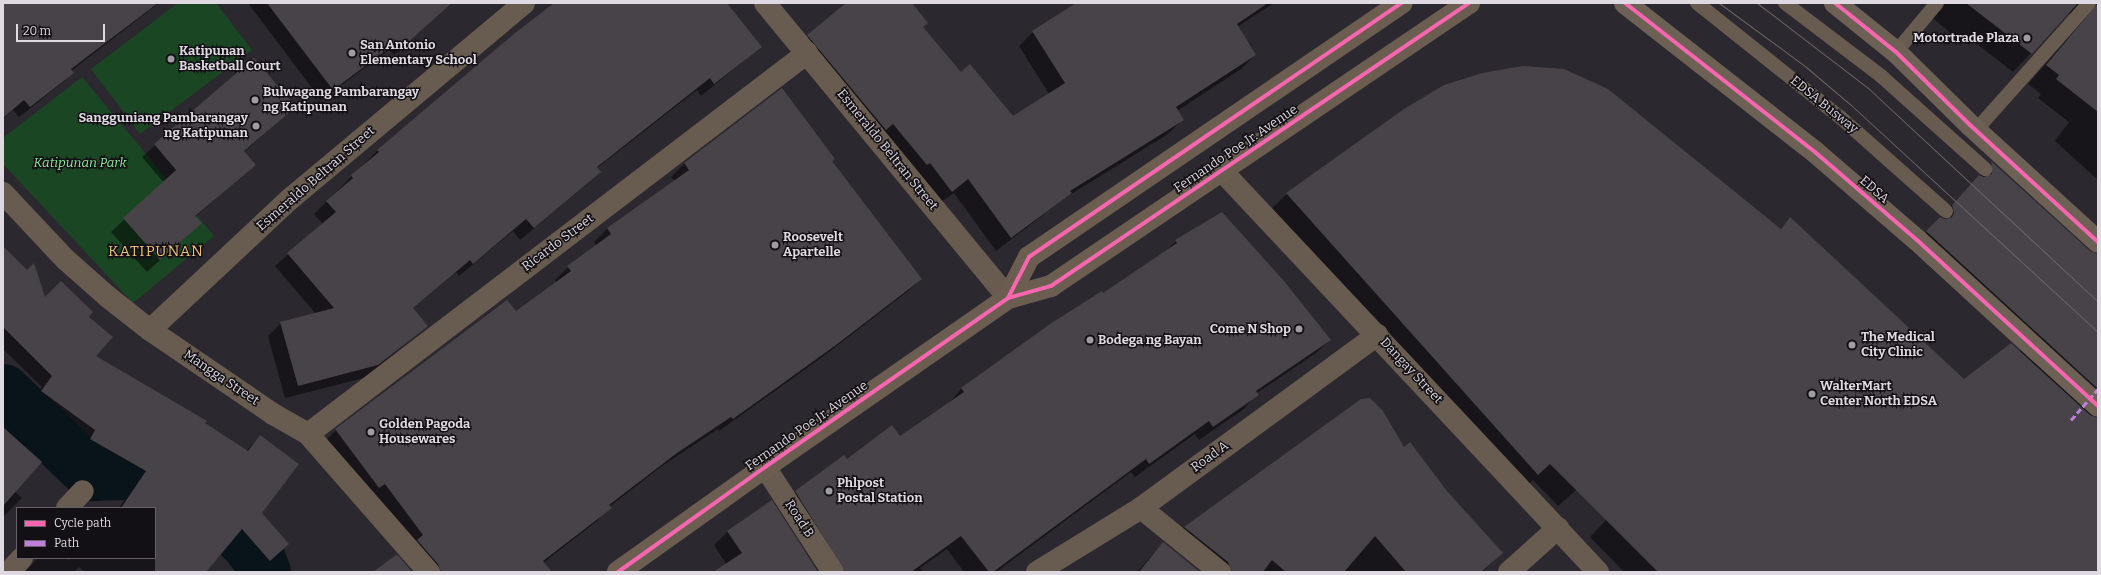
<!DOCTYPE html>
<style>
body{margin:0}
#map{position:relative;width:2101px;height:575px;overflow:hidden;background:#2c282f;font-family:Bitter,serif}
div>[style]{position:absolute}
.green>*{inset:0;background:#1b4624}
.shadow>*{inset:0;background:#0007}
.river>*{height:53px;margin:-26.5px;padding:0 26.5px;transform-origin:26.5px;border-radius:26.5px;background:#09141a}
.building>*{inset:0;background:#474348}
.service>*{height:14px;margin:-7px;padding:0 7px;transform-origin:7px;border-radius:7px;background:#685c50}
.minor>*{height:22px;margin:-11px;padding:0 11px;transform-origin:11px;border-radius:11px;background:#685c50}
.secondary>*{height:22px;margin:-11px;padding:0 11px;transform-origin:11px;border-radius:11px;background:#6b5e51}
.trunk>*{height:22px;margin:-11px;padding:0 11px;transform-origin:11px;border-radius:11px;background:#6d6156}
.tram>*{height:1px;margin:-0.5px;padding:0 0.5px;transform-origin:0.5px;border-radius:0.5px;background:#6c6462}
.quiet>*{height:3px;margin-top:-1.5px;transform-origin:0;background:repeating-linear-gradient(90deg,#c07fdc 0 6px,transparent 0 9px)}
.cycleway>*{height:4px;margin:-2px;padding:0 2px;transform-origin:2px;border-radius:2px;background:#f766af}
.dots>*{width:11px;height:11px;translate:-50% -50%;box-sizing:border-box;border:2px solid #131015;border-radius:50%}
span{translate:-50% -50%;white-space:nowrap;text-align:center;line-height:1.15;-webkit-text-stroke:3px #131015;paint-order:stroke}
.poi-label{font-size:13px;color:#dfdae2;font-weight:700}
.right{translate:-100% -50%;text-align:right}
.left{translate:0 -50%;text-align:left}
.street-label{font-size:13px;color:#dfdae2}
.park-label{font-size:13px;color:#8bec98;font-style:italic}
.quarter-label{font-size:15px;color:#e9bf7a;letter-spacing:1px}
.frame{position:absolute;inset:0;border:4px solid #dfdae2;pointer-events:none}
.legend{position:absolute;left:16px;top:507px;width:140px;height:52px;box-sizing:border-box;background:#131015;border:1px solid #656167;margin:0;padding:5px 7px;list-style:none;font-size:12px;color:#dfdae2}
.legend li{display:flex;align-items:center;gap:8px;height:20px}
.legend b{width:20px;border:1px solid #656167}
.scale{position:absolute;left:16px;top:24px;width:89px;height:18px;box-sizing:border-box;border:2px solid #dfdae2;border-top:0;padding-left:5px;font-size:12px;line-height:14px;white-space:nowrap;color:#dfdae2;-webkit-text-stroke:3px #131015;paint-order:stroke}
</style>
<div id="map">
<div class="green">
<div style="clip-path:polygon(178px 3px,216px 3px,252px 50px,140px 134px,91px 69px)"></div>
<div style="clip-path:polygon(82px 77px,214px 236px,133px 303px,3px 164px,3px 138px)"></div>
</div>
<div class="shadow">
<div style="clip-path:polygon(3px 3px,159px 3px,71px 71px,73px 73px,62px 83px,19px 117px,13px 110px,3px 119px)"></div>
<div style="clip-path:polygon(248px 3px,452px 3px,394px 55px,389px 50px,321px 100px)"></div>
<div style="clip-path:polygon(556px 3px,726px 3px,761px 47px,701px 96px,697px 90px,597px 168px,600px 172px,587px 184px,520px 240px,513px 231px,459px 276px,456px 272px,412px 309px,427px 326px,364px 378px,285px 398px,268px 336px,281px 323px,316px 314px,275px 266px,323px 224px,314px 214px,377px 151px,516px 33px)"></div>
<div style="clip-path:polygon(847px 3px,911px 3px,922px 27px,961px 73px,1013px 118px,1049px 94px,1019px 46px,1033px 32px,1077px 3px,1274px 3px,1237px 27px,1255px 55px,1241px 69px,1177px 111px,1183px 119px,1168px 134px,1065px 198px,996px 251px,954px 193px,937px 205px,794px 50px)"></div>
<div style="clip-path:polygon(1943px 3px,2098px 3px,2098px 180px,2055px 141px,2069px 122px,2038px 98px,2041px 94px,2028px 84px,2077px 28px,2079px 24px,2071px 13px,2066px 15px,2013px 72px,1968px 37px,1963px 43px,1931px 17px)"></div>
<div style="clip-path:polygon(254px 59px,295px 107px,244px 152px,254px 165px,195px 217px,201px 223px,147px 272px,111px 232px,164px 183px,142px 157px)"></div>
<div style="clip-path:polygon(781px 90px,831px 161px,921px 279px,907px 292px,821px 358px,719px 431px,718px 429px,662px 466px,609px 507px,597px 521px,543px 563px,547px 572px,421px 572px,323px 443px,336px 430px,507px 301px,516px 313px,557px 283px,555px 280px,568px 267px,597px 246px,594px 242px,607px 229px,675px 181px,671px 177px,684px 164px)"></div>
<div style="clip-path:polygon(1991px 163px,2089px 252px,2098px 254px,2098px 572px,1624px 572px,1590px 537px,1606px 520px,1615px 457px,1558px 506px,1533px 480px,1521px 491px,1270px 210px,1287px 194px,1780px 229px,1790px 219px,1964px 381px,2021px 350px,1910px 249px)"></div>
<div style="clip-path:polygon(1176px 241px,1330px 340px,1316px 353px,1257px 393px,1244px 409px,1199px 440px,1195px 434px,1135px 477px,1131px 472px,996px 572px,964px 572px,947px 549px,920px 568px,923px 572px,825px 572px,782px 505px,796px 491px,846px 460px,900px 437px,949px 403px,962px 388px,1164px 253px)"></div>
<div style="clip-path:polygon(3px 248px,45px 298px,88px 317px,95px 356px,246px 451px,260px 436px,260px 513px,288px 544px,258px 571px,231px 540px,205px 572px,85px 572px,79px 567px,74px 572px,25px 572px,38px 558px,66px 558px,69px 560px,71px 558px,155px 558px,155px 508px,119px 508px,136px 482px,80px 450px,85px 441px,31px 402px,42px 387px,3px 349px)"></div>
<div style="clip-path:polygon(3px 436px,14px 491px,22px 498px,3px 517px)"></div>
<div style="clip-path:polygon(1404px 448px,1502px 553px,1482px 572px,1207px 572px,1170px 541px,1184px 527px)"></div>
<div style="clip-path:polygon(771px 502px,817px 572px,715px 572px,726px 564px,714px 545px,727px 532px)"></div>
<div style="clip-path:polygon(1163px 543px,1199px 572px,1137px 572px)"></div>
</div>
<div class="river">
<div style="left:3px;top:390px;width:122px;rotate:43.7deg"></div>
<div style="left:91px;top:474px;width:35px;rotate:-2deg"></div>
<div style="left:126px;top:473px;width:41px;rotate:11.3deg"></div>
<div style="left:166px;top:481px;width:32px;rotate:30deg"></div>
<div style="left:194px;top:497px;width:67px;rotate:40.8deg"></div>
<div style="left:245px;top:541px;width:23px;rotate:52deg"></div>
<div style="left:259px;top:559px;width:14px;rotate:69deg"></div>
</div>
<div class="building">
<div style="clip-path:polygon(3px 3px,158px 3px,71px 69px,74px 73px,30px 107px,24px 100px,3px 118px)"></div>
<div style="clip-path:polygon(267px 3px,452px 3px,405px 45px,400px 40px,333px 90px)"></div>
<div style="clip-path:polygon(554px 3px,727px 3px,762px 47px,714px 84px,710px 78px,597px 167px,601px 172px,534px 228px,526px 219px,473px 264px,470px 260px,413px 308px,428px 326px,378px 365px,298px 386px,280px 322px,334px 308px,287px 253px,336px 212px,326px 201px,353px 178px,351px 175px,379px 152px,377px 150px,515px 33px)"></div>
<div style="clip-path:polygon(846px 3px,912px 3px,928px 23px,923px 27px,961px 72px,970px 64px,1013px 116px,1065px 83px,1032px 31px,1076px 3px,1268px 3px,1237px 24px,1256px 55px,1176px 107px,1184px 120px,1070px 191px,1072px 193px,1011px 238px,968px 179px,952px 192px,930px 163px,927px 165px,893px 124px,886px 130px,807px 35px)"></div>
<div style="clip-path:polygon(1966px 3px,2078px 3px,2032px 54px)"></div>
<div style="clip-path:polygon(2098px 3px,2098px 112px,2056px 79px,2059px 75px,2046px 65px)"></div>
<div style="clip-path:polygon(254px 58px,296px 107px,244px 151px,256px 165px,195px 216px,202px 223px,160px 260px,123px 218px,176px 170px,154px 144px)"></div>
<div style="clip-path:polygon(1523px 66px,1564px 69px,1608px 89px,1781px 229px,1790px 217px,1964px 379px,2011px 343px,2090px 415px,2098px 418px,2098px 572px,1658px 572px,1550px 464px,1538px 475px,1286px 193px,1404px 109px,1444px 85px,1482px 73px)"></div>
<div style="clip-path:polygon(782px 88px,835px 159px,832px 161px,922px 279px,836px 345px,733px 419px,731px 417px,677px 453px,609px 505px,612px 508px,543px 561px,552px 572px,441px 572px,438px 564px,417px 540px,423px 535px,385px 484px,379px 488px,335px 429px,507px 300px,516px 311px,571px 271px,567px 266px,611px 234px,607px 228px,689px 170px,684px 163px)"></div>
<div style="clip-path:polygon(1991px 161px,2090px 251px,2098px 254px,2098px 389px,1926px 231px,1940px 217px,1945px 219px,1952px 217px,1954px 212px,1952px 205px,1979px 175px,1984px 177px,1992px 174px)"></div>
<div style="clip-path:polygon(1222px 212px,1284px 281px,1331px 340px,1256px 391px,1259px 395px,1213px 427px,1209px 421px,1149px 464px,1146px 459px,993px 572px,989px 572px,961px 536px,911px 572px,845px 572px,795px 491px,844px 455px,847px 459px,892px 425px,900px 436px,964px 392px,961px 388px,1050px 324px,1102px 291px,1103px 293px,1177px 243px,1175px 240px)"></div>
<div style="clip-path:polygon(3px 246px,27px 270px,34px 263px,45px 297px,61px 281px,93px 312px,89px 317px,113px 337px,96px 356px,207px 421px,205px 423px,248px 451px,260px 435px,299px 464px,262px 513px,289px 544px,270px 561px,242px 529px,206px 572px,155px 572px,155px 508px,121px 508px,146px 471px,90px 439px,95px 430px,41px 391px,52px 376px,3px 327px)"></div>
<div style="clip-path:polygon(1370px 398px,1383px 411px,1404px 447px,1410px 442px,1447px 491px,1503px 553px,1481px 572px,1406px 572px,1375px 536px,1344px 572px,1286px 572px,1272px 560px,1263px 572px,1232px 572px,1228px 562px,1184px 527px,1361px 399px)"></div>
<div style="clip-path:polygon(3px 427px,42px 462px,3px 506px)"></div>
<div style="clip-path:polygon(772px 500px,818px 572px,713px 572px,742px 553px,727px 531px)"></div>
<div style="clip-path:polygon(1163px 542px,1200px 572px,1139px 572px)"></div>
<div style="clip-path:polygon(397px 554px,412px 572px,373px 572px)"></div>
</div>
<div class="service">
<div style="left:1697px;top:3px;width:183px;rotate:38.6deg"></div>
<div style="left:1840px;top:117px;width:142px;rotate:41.6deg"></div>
<div style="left:1785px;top:3px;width:121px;rotate:37.2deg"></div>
<div style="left:1881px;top:76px;width:140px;rotate:41.8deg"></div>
<div style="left:1896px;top:52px;width:64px;rotate:-50.1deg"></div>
<div style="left:1976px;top:130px;width:170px;rotate:-48.3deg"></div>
</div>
<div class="minor">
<div style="left:765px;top:3px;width:382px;rotate:50.5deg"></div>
<div style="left:1222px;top:171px;width:550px;rotate:46.84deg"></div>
<div style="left:3px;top:193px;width:91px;rotate:46.8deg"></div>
<div style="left:65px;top:259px;width:57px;rotate:41.5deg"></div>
<div style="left:108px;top:297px;width:53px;rotate:38.2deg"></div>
<div style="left:150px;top:330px;width:149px;rotate:34.3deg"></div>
<div style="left:273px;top:414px;width:40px;rotate:29.7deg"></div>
<div style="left:308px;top:434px;width:184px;rotate:48.8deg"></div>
<div style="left:150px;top:330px;width:192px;rotate:-43.1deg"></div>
<div style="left:290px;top:199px;width:305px;rotate:-39.9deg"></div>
<div style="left:308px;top:434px;width:628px;rotate:-37.36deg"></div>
<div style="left:765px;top:467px;width:125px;rotate:57.1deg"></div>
<div style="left:67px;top:508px;width:23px;rotate:-47deg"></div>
<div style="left:1141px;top:508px;width:102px;rotate:39deg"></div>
<div style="left:9px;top:572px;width:19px;rotate:-47deg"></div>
<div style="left:1037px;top:572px;width:122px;rotate:-31.6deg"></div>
<div style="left:1141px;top:508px;width:293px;rotate:-36.2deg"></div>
<div style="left:1509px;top:572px;width:66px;rotate:-41.9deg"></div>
</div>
<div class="secondary">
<div style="left:1008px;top:298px;width:46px;rotate:-62.9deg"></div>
<div style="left:1029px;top:257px;width:451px;rotate:-34.3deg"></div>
<div style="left:618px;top:572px;width:181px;rotate:-35.5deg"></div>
<div style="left:765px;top:467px;width:296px;rotate:-34.8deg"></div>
<div style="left:1008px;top:298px;width:45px;rotate:-15.6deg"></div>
<div style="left:1051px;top:286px;width:505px;rotate:-34.1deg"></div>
</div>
<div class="trunk">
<div style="left:1625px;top:3px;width:241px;rotate:38.1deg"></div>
<div style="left:1815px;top:152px;width:135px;rotate:40.8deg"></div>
<div style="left:1917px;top:240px;width:246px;rotate:42.5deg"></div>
<div style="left:1835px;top:3px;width:78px;rotate:38.8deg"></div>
<div style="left:1896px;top:52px;width:104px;rotate:44.6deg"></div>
<div style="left:1970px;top:125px;width:173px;rotate:42.4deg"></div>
</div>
<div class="tram">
<div style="left:1719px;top:3px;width:108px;rotate:36.3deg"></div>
<div style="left:1806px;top:67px;width:59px;rotate:40.2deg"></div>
<div style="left:1851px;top:105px;width:335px;rotate:42.6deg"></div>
<div style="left:1757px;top:3px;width:140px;rotate:37.4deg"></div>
<div style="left:1868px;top:88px;width:314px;rotate:42.9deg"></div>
</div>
<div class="quiet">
<div style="left:2071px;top:420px;width:41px;rotate:-48.9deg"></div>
</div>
<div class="cycleway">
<div style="left:1625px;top:3px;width:241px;rotate:38.1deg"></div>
<div style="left:1815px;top:152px;width:135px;rotate:40.8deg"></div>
<div style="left:1917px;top:240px;width:246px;rotate:42.5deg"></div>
<div style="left:1835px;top:3px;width:78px;rotate:38.8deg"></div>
<div style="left:1896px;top:52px;width:104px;rotate:44.6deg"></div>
<div style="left:1970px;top:125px;width:173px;rotate:42.4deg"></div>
<div style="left:1008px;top:298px;width:46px;rotate:-62.9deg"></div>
<div style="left:1029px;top:257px;width:451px;rotate:-34.3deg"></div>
<div style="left:618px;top:572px;width:181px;rotate:-35.5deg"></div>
<div style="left:765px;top:467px;width:296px;rotate:-34.8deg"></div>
<div style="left:1008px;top:298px;width:45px;rotate:-15.6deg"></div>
<div style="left:1051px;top:286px;width:505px;rotate:-34.1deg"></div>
</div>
<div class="dots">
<div style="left:2027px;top:38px;background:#a09ca3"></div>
<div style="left:352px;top:53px;background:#a09ca3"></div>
<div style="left:171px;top:59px;background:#a09ca3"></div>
<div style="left:255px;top:100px;background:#a09ca3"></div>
<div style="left:256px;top:126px;background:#a09ca3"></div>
<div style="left:775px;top:245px;background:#a09ca3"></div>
<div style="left:1299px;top:329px;background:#a09ca3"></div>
<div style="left:1090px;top:340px;background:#a09ca3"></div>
<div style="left:1852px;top:345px;background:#a09ca3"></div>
<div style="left:1812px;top:394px;background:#a09ca3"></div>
<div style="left:371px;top:432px;background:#a09ca3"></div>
<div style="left:829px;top:491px;background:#a09ca3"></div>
</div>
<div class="poi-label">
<span class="right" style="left:2019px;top:38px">Motortrade Plaza</span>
<span class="left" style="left:360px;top:53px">San Antonio<br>Elementary School</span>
<span class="left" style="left:179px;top:59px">Katipunan<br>Basketball Court</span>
<span class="left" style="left:263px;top:100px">Bulwagang Pambarangay<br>ng Katipunan</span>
<span class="right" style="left:248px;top:126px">Sangguniang Pambarangay<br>ng Katipunan</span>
<span class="left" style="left:783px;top:245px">Roosevelt<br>Apartelle</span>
<span class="right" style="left:1291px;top:329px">Come N Shop</span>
<span class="left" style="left:1861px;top:345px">The Medical<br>City Clinic</span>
<span class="left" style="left:1098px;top:340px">Bodega ng Bayan</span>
<span class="left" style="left:1820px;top:394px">WalterMart<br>Center North EDSA</span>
<span class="left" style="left:379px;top:432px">Golden Pagoda<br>Housewares</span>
<span class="left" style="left:837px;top:491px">Phlpost<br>Postal Station</span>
</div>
<div class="street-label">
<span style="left:1824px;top:105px;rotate:39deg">EDSA Busway</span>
<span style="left:1236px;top:149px;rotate:-34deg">Fernando Poe Jr. Avenue</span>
<span style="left:887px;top:150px;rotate:51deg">Esmeraldo Beltran Street</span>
<span style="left:316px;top:179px;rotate:-41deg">Esmeraldo Beltran Street</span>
<span style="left:1874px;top:190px;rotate:41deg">EDSA</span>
<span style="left:558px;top:243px;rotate:-37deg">Ricardo Street</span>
<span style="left:1411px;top:371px;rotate:47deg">Dangay Street</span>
<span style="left:221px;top:378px;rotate:34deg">Mangga Street</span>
<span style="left:807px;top:426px;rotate:-35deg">Fernando Poe Jr. Avenue</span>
<span style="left:1210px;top:457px;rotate:-36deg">Road A</span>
<span style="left:799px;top:519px;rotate:57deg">Road B</span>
</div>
<div class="park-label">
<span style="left:80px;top:163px">Katipunan Park</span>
</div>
<div class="quarter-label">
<span style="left:156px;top:252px">KATIPUNAN</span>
</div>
<div class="frame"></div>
<ul class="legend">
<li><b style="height:5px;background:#f766af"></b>Cycle path</li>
<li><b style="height:5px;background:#c07fdc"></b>Path</li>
</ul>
<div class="scale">20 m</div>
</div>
